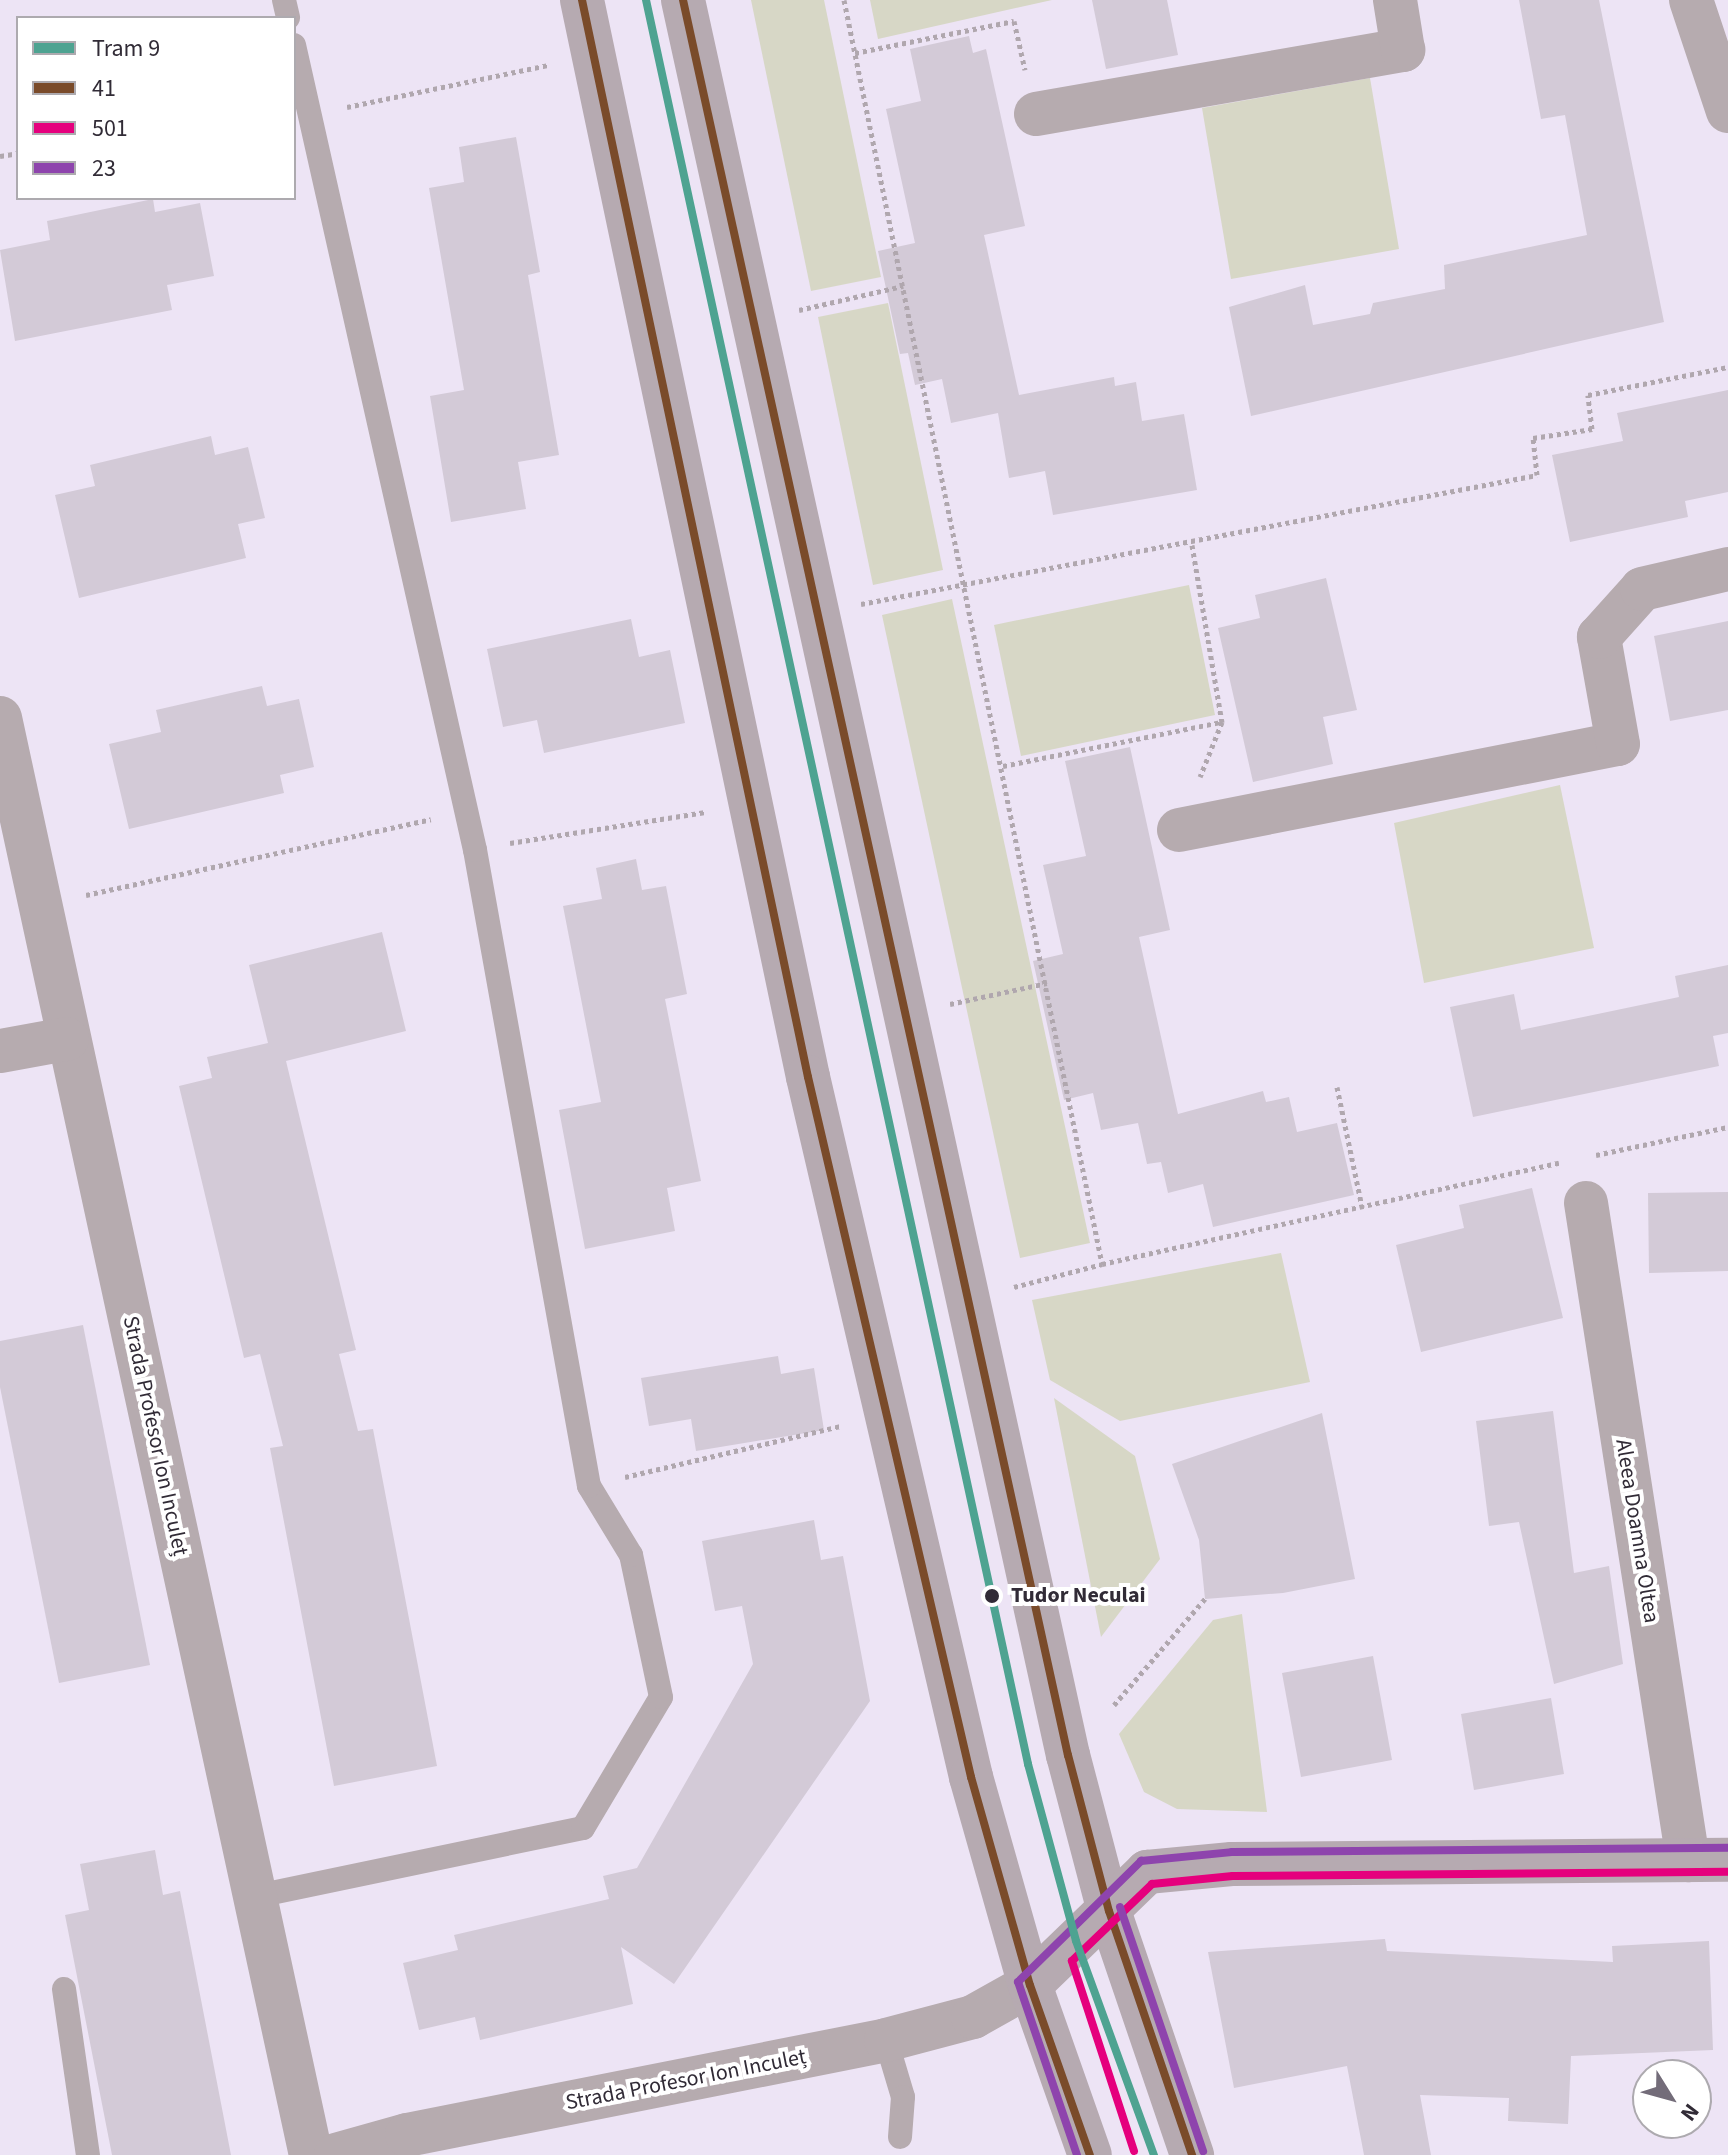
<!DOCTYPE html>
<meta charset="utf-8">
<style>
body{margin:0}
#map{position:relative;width:1728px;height:2155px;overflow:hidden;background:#ede4f5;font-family:"Source Sans 3",sans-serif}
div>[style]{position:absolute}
.green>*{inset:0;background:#d7d7c6}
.building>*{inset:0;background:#d3cad7}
.path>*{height:5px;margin-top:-2.5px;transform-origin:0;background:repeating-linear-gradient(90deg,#b0a7ae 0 4px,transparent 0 8px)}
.service>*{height:24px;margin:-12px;padding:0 12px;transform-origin:12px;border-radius:12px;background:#b6abaf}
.minor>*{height:44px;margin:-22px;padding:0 22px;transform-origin:22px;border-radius:22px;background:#b6abaf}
.secondary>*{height:44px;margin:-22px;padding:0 22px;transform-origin:22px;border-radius:22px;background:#b6aab1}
.bus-1>*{height:8px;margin:-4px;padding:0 4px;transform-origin:4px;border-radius:4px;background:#7a4b2a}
.bus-2>*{height:8px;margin:-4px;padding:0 4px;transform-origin:4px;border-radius:4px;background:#e5007d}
.bus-3>*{height:8px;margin:-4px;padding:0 4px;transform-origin:4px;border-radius:4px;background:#8e44ad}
.tram-1>*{height:8px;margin:-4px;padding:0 4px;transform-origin:4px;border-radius:4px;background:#4ea391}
.dots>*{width:22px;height:22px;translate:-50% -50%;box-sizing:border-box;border:4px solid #fff;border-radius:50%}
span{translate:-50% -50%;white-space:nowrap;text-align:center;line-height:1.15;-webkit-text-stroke:8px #fff;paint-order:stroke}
.street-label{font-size:22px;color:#312b36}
.stop-label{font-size:22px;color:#312b36;font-weight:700}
.left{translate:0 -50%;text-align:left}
.legend{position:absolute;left:16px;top:16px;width:280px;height:184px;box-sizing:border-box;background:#fff;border:2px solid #adaaaf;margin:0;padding:10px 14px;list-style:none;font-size:24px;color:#312b36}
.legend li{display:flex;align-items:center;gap:16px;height:40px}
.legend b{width:40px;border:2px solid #adaaaf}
.north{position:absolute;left:1632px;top:2059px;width:80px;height:80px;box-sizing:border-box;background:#fff;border:2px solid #adaaaf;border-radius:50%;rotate:127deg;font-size:22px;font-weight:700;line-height:32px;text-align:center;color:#312b36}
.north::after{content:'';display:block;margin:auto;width:28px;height:36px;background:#736c79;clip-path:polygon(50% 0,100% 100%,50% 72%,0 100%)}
</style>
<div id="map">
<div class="green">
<div style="clip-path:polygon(751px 0,824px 0,881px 277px,811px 291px)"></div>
<div style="clip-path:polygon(870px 0,1052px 0,878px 39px)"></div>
<div style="clip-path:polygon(1370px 78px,1399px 249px,1231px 279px,1202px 108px)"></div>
<div style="clip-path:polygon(888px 303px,943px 570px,873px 585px,818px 317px)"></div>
<div style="clip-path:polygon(1189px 585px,1215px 715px,1021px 756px,994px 625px)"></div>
<div style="clip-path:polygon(952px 599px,1090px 1243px,1020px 1258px,882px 615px)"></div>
<div style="clip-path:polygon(1560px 785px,1594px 948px,1424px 983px,1394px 823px)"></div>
<div style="clip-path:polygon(1281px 1253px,1310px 1382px,1120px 1421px,1050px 1380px,1032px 1300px)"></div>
<div style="clip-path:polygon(1054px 1398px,1135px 1456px,1160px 1559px,1101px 1637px)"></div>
<div style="clip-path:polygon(1242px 1614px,1267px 1812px,1177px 1809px,1144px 1792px,1119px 1734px,1213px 1620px)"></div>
</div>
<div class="building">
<div style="clip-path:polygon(1092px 0,1167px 0,1178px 55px,1106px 69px)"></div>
<div style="clip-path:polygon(1519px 0,1599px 0,1664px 322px,1251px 416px,1229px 307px,1305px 285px,1313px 325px,1370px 314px,1373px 303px,1445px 289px,1444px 265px,1587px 235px,1565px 115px,1541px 119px)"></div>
<div style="clip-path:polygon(969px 36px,973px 53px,986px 49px,1025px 226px,984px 235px,1019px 395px,1114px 377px,1115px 386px,1136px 382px,1142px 421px,1184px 414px,1197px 490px,1053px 515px,1045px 471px,1009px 478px,998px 413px,951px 423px,942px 379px,915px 385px,908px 353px,900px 354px,878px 251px,915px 243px,886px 109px,921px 101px,910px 49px)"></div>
<div style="clip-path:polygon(516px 137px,540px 272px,528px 275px,559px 455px,518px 462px,526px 509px,451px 522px,430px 396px,464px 390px,429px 188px,464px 182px,459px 147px)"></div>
<div style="clip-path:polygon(153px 199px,155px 212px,200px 203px,214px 276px,167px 285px,172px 310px,15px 341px,0 250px,50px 240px,47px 221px)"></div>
<div style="clip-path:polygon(1728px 390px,1728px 492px,1685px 501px,1688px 517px,1570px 542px,1552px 455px,1623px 441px,1617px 413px)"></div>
<div style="clip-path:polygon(211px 436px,215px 455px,248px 447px,265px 518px,238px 524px,246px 558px,79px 598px,55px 495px,95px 486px,90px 465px)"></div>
<div style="clip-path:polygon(1326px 578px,1357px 710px,1323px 717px,1333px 764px,1253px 782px,1218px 628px,1260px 618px,1255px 595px)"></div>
<div style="clip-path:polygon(631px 619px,639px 657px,670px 650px,685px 723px,544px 753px,537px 720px,503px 727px,487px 649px)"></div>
<div style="clip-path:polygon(1728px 621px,1728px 710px,1670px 721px,1654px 636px)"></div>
<div style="clip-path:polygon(262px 686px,267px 706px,299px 699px,314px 767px,280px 775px,284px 793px,129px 829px,109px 744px,161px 732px,156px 710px)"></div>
<div style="clip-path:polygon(1130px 747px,1170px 930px,1139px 937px,1178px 1114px,1263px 1091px,1266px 1102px,1289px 1097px,1297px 1132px,1337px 1123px,1354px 1195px,1213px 1227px,1203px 1184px,1168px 1193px,1161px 1162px,1147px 1164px,1138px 1123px,1101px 1130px,1093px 1093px,1064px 1100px,1033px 961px,1063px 954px,1043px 865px,1086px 856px,1065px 761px)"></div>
<div style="clip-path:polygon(636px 859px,642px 890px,666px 886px,687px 994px,665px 999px,701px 1181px,667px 1188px,675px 1231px,585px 1249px,559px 1110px,601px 1102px,563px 906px,602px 899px,596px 868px)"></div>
<div style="clip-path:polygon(382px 932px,406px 1031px,286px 1061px,356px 1350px,339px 1354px,358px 1431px,373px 1429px,437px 1766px,334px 1786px,270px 1448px,283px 1446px,260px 1354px,244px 1358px,179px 1086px,212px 1078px,207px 1057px,268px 1043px,249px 965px)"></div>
<div style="clip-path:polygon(1728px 965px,1728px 1033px,1713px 1036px,1719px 1066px,1473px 1117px,1450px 1007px,1514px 994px,1521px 1030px,1679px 997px,1675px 976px)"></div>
<div style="clip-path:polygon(1532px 1188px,1563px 1318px,1421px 1352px,1396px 1245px,1464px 1228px,1459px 1205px)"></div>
<div style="clip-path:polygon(1728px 1192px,1728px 1271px,1649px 1273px,1648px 1193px)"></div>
<div style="clip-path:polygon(83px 1325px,150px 1665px,59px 1683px,0 1387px,0 1341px)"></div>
<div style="clip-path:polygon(778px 1356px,781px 1374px,814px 1368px,824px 1430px,696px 1451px,691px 1419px,649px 1426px,641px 1378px)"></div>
<div style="clip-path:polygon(1553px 1411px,1574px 1573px,1609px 1566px,1623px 1664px,1554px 1684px,1519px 1522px,1489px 1526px,1476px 1421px)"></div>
<div style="clip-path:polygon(1322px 1413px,1355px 1579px,1283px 1593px,1205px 1599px,1199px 1540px,1172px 1464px)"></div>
<div style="clip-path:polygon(814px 1520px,821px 1560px,843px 1556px,870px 1701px,674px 1984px,621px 1947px,633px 2004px,480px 2040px,475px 2017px,419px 2030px,403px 1963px,458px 1950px,454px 1935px,609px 1899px,603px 1876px,637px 1868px,753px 1664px,742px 1606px,715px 1611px,702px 1541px)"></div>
<div style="clip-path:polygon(1373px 1656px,1392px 1760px,1301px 1777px,1282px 1673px)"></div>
<div style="clip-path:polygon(1551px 1698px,1564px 1774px,1474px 1790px,1461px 1714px)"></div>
<div style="clip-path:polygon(155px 1850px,163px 1895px,180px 1891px,231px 2155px,112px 2155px,65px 1915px,89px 1910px,80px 1864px)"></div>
<div style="clip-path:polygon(1385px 1939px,1387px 1951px,1613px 1962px,1612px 1946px,1709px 1941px,1713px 2050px,1571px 2056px,1568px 2124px,1508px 2121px,1509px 2098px,1420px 2095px,1431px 2155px,1364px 2155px,1347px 2066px,1234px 2088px,1208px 1952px)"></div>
</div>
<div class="path">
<div style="left:844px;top:0;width:1290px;rotate:78.46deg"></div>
<div style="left:1102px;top:1264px;width:468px;rotate:-12.5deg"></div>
<div style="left:855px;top:53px;width:162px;rotate:-11.4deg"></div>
<div style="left:1014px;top:21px;width:50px;rotate:77.3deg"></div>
<div style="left:347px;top:107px;width:205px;rotate:-11.8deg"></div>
<div style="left:0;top:156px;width:18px;rotate:-9deg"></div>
<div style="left:799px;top:310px;width:107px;rotate:-13deg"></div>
<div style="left:1192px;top:545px;width:180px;rotate:80.4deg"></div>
<div style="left:861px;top:604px;width:688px;rotate:-10.8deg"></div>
<div style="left:1537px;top:475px;width:37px;rotate:-96deg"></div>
<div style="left:1533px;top:438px;width:60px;rotate:-8.7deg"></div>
<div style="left:1592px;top:429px;width:34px;rotate:-97deg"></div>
<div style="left:1588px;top:395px;width:143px;rotate:-11.3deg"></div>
<div style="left:1003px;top:766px;width:223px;rotate:-11.4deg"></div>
<div style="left:1222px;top:722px;width:59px;rotate:111.8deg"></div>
<div style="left:510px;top:843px;width:198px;rotate:-9deg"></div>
<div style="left:86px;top:895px;width:353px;rotate:-12.4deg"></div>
<div style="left:950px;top:1004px;width:99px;rotate:-12.2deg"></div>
<div style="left:1337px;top:1087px;width:123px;rotate:78.2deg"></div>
<div style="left:1596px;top:1155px;width:135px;rotate:-12deg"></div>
<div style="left:1014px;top:1287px;width:91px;rotate:-14.6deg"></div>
<div style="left:625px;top:1477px;width:222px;rotate:-13.3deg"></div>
<div style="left:1114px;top:1705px;width:140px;rotate:-49.4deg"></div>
</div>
<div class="service">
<div style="left:284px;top:0;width:18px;rotate:77deg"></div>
<div style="left:257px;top:1896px;width:333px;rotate:-11.8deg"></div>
<div style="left:583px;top:1828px;width:152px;rotate:-59.2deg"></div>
<div style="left:661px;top:1697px;width:145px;rotate:-101.9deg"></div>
<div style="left:631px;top:1555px;width:81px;rotate:-121.3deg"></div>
<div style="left:589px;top:1486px;width:646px;rotate:-100.16deg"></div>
<div style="left:475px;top:850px;width:825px;rotate:-102.67deg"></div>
<div style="left:64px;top:1989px;width:168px;rotate:81.8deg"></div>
<div style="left:886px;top:2040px;width:59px;rotate:73.4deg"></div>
<div style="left:903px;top:2097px;width:40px;rotate:94.3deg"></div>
</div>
<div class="minor">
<div style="left:1691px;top:0;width:117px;rotate:71.6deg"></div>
<div style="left:1036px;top:114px;width:373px;rotate:-9.9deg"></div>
<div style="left:1403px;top:50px;width:51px;rotate:-99.1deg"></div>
<div style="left:0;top:718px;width:1470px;rotate:77.79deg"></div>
<div style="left:1179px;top:830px;width:447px;rotate:-11.1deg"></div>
<div style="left:1618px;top:744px;width:109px;rotate:-100.1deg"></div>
<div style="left:1599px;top:637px;width:64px;rotate:-48.1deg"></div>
<div style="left:1642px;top:589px;width:88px;rotate:-13.1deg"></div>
<div style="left:0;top:1051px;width:68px;rotate:-10.2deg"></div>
<div style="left:1586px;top:1203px;width:665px;rotate:81.18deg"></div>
<div style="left:336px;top:2155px;width:74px;rotate:-15.7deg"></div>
<div style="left:407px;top:2135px;width:488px;rotate:-11.2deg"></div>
<div style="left:886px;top:2040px;width:90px;rotate:-14.8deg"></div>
<div style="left:973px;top:2017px;width:65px;rotate:-29.3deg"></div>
</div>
<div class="secondary">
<div style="left:582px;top:0;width:1100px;rotate:78.15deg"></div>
<div style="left:808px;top:1077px;width:719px;rotate:76.89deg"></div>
<div style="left:971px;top:1777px;width:216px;rotate:74.2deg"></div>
<div style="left:1030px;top:1985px;width:180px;rotate:70.6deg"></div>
<div style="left:683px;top:0;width:1797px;rotate:77.63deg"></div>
<div style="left:1068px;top:1755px;width:161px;rotate:75.3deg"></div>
<div style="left:1109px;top:1911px;width:258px;rotate:71.2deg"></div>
<div style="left:1030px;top:1985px;width:163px;rotate:-44deg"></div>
<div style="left:1147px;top:1872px;width:85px;rotate:-5.4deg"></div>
<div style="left:1232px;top:1864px;width:496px;rotate:-0.5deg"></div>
</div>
<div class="bus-1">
<div style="left:582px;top:0;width:1100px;rotate:78.15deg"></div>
<div style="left:808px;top:1077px;width:719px;rotate:76.89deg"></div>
<div style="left:971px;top:1777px;width:216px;rotate:74.2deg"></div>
<div style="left:1030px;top:1985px;width:180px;rotate:70.6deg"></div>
<div style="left:683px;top:0;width:1797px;rotate:77.63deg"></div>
<div style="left:1068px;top:1755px;width:161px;rotate:75.3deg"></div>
<div style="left:1109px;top:1911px;width:258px;rotate:71.2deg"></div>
</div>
<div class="bus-2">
<div style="left:1134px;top:2151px;width:200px;rotate:-108.1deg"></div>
<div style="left:1072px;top:1961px;width:111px;rotate:-43.9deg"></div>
<div style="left:1152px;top:1884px;width:81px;rotate:-5.6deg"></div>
<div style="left:1233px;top:1876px;width:495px;rotate:-0.5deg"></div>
</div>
<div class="bus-3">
<div style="left:1120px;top:1907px;width:258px;rotate:71.2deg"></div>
<div style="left:1077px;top:2155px;width:183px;rotate:-108.8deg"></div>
<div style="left:1018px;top:1982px;width:173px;rotate:-44.5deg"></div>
<div style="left:1141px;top:1861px;width:91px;rotate:-5.6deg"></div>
<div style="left:1232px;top:1852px;width:496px;rotate:-0.5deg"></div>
</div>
<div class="tram-1">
<div style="left:646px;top:0;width:1805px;rotate:77.78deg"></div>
<div style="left:1028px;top:1764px;width:183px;rotate:74.8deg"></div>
<div style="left:1076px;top:1941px;width:228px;rotate:70deg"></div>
</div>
<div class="dots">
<div style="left:992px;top:1596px;background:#312b36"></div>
</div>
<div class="street-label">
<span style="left:155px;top:1436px;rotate:78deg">Strada Profesor Ion Inculeț</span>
<span style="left:1637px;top:1531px;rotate:81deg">Aleea Doamna Oltea</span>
<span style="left:686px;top:2080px;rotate:-11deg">Strada Profesor Ion Inculeț</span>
</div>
<div class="stop-label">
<span class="left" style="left:1011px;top:1596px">Tudor Neculai</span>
</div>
<ul class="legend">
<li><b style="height:10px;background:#4ea391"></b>Tram 9</li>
<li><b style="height:10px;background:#7a4b2a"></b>41</li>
<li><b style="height:10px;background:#e5007d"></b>501</li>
<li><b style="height:10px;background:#8e44ad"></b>23</li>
</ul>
<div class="north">N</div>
</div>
